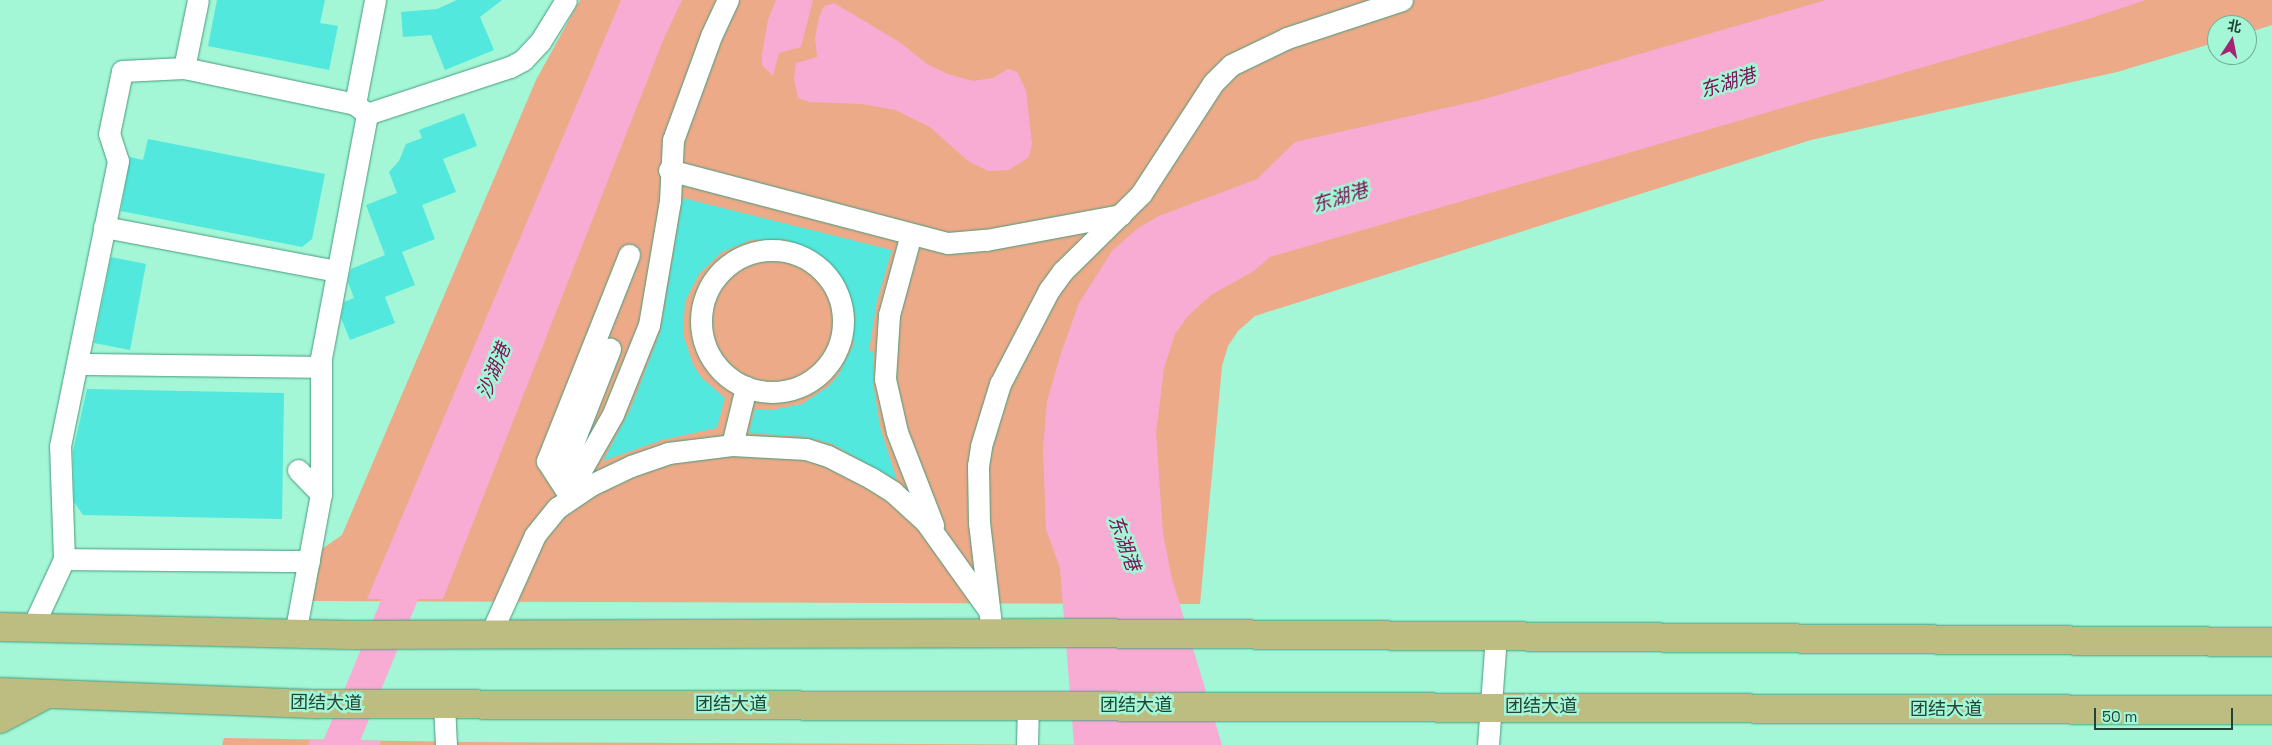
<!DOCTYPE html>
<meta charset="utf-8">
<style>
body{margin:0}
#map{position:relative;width:2272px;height:745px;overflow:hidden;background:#a3f6d6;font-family:"Space Grotesk","Noto Sans SC",sans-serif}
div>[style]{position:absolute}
.green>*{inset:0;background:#ecaa88}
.water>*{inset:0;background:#f9acd3}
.river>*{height:34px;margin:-17px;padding:0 17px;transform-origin:17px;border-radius:17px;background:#f9acd3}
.building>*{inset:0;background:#52e8dd}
.roads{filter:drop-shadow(0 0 1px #489b7e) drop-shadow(0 0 1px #489b7e)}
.minor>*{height:21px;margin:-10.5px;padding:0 10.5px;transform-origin:10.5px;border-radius:10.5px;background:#fff}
.minor>.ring{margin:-10.5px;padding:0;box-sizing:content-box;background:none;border:21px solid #fff;border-radius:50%}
.major>*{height:28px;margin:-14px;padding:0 14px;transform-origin:14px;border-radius:14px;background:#bdbc81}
span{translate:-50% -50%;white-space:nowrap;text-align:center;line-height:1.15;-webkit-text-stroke:5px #a3f6d6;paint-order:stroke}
.street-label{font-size:18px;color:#224437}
.water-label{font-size:19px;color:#801157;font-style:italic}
.north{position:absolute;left:2207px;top:15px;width:50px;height:50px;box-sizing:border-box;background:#a3f6d6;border:1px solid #6faf96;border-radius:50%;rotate:11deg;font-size:14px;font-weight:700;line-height:20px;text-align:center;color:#224437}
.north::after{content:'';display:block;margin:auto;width:18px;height:22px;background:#a42473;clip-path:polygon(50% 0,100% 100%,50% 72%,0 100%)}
.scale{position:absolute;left:2094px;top:708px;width:139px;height:22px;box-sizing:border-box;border:2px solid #224437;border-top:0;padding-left:6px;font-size:15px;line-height:18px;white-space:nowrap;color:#224437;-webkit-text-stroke:4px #a3f6d6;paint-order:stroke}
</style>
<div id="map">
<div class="green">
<div style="clip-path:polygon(580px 0,2272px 0,2272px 25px,2247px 33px,2247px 25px,2217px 25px,2217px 42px,2117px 72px,1811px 140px,1255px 316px,1238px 331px,1228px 346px,1222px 366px,1200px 604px,311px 601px,322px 549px,342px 535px,536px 80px)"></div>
<div style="clip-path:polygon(224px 738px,464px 742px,1135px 745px,222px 745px)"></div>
</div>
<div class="water">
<div style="clip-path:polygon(621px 0,682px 0,664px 38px,443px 599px,367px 599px)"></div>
<div style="clip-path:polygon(776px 0,813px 0,801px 47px,779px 53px,773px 76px,762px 65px,762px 54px,768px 20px)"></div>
<div style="clip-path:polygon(1826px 0,2146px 0,2082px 21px,1270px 257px,1254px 271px,1211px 295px,1188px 316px,1175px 334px,1164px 368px,1156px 433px,1163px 533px,1171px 575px,1222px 745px,1074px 745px,1060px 568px,1046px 529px,1043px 449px,1047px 401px,1061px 353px,1079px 303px,1112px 251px,1138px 228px,1159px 216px,1257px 179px,1295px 142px,1481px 100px)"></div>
<div style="clip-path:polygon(834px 3px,901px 43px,927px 64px,948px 74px,973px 81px,993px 78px,1008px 69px,1017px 72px,1026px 90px,1032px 144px,1029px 157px,1009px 170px,988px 171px,968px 161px,930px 127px,895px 110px,863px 104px,809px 102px,798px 98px,794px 79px,796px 63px,817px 57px,815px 38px,819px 17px,824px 6px)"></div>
<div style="clip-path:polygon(310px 740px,381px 741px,380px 745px,308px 745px)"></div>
</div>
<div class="river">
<div style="left:340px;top:745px;width:203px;rotate:-67.7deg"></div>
</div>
<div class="building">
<div style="clip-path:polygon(217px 0,325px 0,320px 23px,338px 26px,329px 70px,208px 46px)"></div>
<div style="clip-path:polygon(457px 0,502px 0,480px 17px,494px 50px,445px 70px,431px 35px,403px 37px,401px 12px,437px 9px)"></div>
<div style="clip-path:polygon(464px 113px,477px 146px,443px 159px,456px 192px,422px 205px,435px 239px,402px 252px,415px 285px,385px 297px,395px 323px,350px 340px,341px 318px,344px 302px,354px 298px,348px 282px,351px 269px,385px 255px,366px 205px,397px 193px,389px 172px,399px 161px,406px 144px,422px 138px,419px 130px)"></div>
<div style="clip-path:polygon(148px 139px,325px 174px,312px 239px,302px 247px,121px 211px,130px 157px,143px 160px)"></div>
<div style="clip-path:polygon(683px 198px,892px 250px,877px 301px,869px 351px,874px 352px,873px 382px,880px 427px,897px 480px,832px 444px,807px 437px,749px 433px,755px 409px,771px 410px,802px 404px,829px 386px,839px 374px,853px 346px,855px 314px,846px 284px,826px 259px,813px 250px,783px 239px,751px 240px,722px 252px,699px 274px,685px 302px,683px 334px,693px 364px,701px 377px,725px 398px,717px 428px,662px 440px,603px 461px,630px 410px,661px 330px)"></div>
<div style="clip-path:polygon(111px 257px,146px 264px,130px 350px,94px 343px)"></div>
<div style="clip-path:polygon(87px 389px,284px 393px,282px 519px,83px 515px,74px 502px,73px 451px)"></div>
</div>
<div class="roads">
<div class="minor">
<div style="left:184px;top:68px;width:69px;rotate:-78.4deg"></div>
<div style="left:355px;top:104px;width:106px;rotate:-79.1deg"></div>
<div style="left:669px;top:170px;width:288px;rotate:14.7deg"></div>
<div style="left:948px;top:243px;width:38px;rotate:-5deg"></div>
<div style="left:986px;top:240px;width:137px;rotate:-10.5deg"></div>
<div style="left:104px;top:227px;width:237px;rotate:10.7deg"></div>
<div style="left:911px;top:234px;width:84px;rotate:105.2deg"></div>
<div style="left:889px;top:315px;width:64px;rotate:93.6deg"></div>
<div style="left:885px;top:379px;width:54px;rotate:77.2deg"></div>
<div style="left:897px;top:432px;width:100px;rotate:68.8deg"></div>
<div class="ring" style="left:701px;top:250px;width:121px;height:121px"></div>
<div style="left:77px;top:364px;width:244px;rotate:0.7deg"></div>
<div style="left:732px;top:445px;width:60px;rotate:-76.4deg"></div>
<div style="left:298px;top:470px;width:33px;rotate:46deg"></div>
<div style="left:559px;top:479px;width:140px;rotate:-68.6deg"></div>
<div style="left:568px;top:493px;width:91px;rotate:-60.3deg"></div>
<div style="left:613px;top:414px;width:96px;rotate:-68deg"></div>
<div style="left:649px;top:325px;width:126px;rotate:-80.4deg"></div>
<div style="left:670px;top:201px;width:61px;rotate:-87.2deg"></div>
<div style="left:673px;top:140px;width:111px;rotate:-69.9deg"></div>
<div style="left:711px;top:36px;width:40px;rotate:-65deg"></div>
<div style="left:571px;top:498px;width:44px;rotate:-123deg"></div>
<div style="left:547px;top:461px;width:222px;rotate:-68.3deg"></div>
<div style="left:64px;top:559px;width:245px;rotate:0.5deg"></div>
<div style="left:32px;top:628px;width:76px;rotate:-65.1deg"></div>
<div style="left:64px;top:559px;width:113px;rotate:-92deg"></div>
<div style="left:60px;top:446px;width:291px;rotate:-78.5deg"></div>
<div style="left:118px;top:161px;width:28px;rotate:-108deg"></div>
<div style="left:109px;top:134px;width:64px;rotate:-78.3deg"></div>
<div style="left:122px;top:71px;width:62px;rotate:-2.8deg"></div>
<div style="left:184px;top:68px;width:175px;rotate:11.9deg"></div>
<div style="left:355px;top:104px;width:16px;rotate:40deg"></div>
<div style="left:491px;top:633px;width:107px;rotate:-65.8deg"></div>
<div style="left:535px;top:535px;width:35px;rotate:-51deg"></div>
<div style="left:557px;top:508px;width:41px;rotate:-34.1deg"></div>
<div style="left:591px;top:485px;width:44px;rotate:-25.4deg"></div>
<div style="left:631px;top:466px;width:39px;rotate:-19deg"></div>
<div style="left:668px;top:453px;width:64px;rotate:-7.1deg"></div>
<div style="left:732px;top:445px;width:74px;rotate:3.1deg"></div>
<div style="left:806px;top:449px;width:23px;rotate:18deg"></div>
<div style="left:828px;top:456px;width:48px;rotate:27.1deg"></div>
<div style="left:871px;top:478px;width:26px;rotate:32deg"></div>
<div style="left:893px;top:492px;width:43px;rotate:42.2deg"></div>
<div style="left:925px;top:521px;width:108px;rotate:54.4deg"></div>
<div style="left:992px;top:633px;width:111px;rotate:-96.7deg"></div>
<div style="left:979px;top:523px;width:57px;rotate:-91deg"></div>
<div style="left:978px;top:466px;width:20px;rotate:-81deg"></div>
<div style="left:981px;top:446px;width:65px;rotate:-73deg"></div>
<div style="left:1000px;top:384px;width:106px;rotate:-62.5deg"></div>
<div style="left:1049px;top:290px;width:24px;rotate:-54deg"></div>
<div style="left:1063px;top:271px;width:110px;rotate:-44.6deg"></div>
<div style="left:1141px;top:194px;width:132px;rotate:-57deg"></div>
<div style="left:1213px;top:83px;width:25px;rotate:-45deg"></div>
<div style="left:1231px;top:65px;width:62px;rotate:-25.7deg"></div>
<div style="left:1287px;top:38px;width:121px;rotate:-18.3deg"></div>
<div style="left:295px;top:634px;width:142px;rotate:-79.5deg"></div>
<div style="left:321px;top:494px;width:136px;rotate:-90deg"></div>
<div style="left:321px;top:358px;width:248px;rotate:-79.3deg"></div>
<div style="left:367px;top:114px;width:151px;rotate:-18.2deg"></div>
<div style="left:510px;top:67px;width:15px;rotate:-28deg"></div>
<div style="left:523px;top:60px;width:25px;rotate:-47deg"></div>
<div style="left:540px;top:42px;width:49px;rotate:-58.2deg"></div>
<div style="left:444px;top:704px;width:41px;rotate:87.2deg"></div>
<div style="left:1027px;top:745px;width:40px;rotate:-88.6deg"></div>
<div style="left:1488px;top:745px;width:109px;rotate:-85.8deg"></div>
</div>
<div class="major">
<div style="left:0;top:627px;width:350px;rotate:1.3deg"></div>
<div style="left:350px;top:635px;width:698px;rotate:-0.16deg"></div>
<div style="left:1048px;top:633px;width:1224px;rotate:0.42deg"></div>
<div style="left:0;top:692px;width:319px;rotate:2.2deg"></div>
<div style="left:319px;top:704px;width:1953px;rotate:0.18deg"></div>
<div style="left:0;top:719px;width:53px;rotate:-28deg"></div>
</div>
</div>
<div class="street-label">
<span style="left:326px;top:703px;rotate:1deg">团结大道</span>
<span style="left:731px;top:704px">团结大道</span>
<span style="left:1136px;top:705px">团结大道</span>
<span style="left:1541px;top:706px">团结大道</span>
<span style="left:1946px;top:709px">团结大道</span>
</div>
<div class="water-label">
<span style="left:1728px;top:83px;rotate:-17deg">东湖港</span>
<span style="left:1340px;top:198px;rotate:-17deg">东湖港</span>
<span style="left:494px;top:371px;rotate:-68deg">沙湖港</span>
<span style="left:1124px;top:543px;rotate:70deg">东湖港</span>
</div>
<div class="north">北</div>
<div class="scale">50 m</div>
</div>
